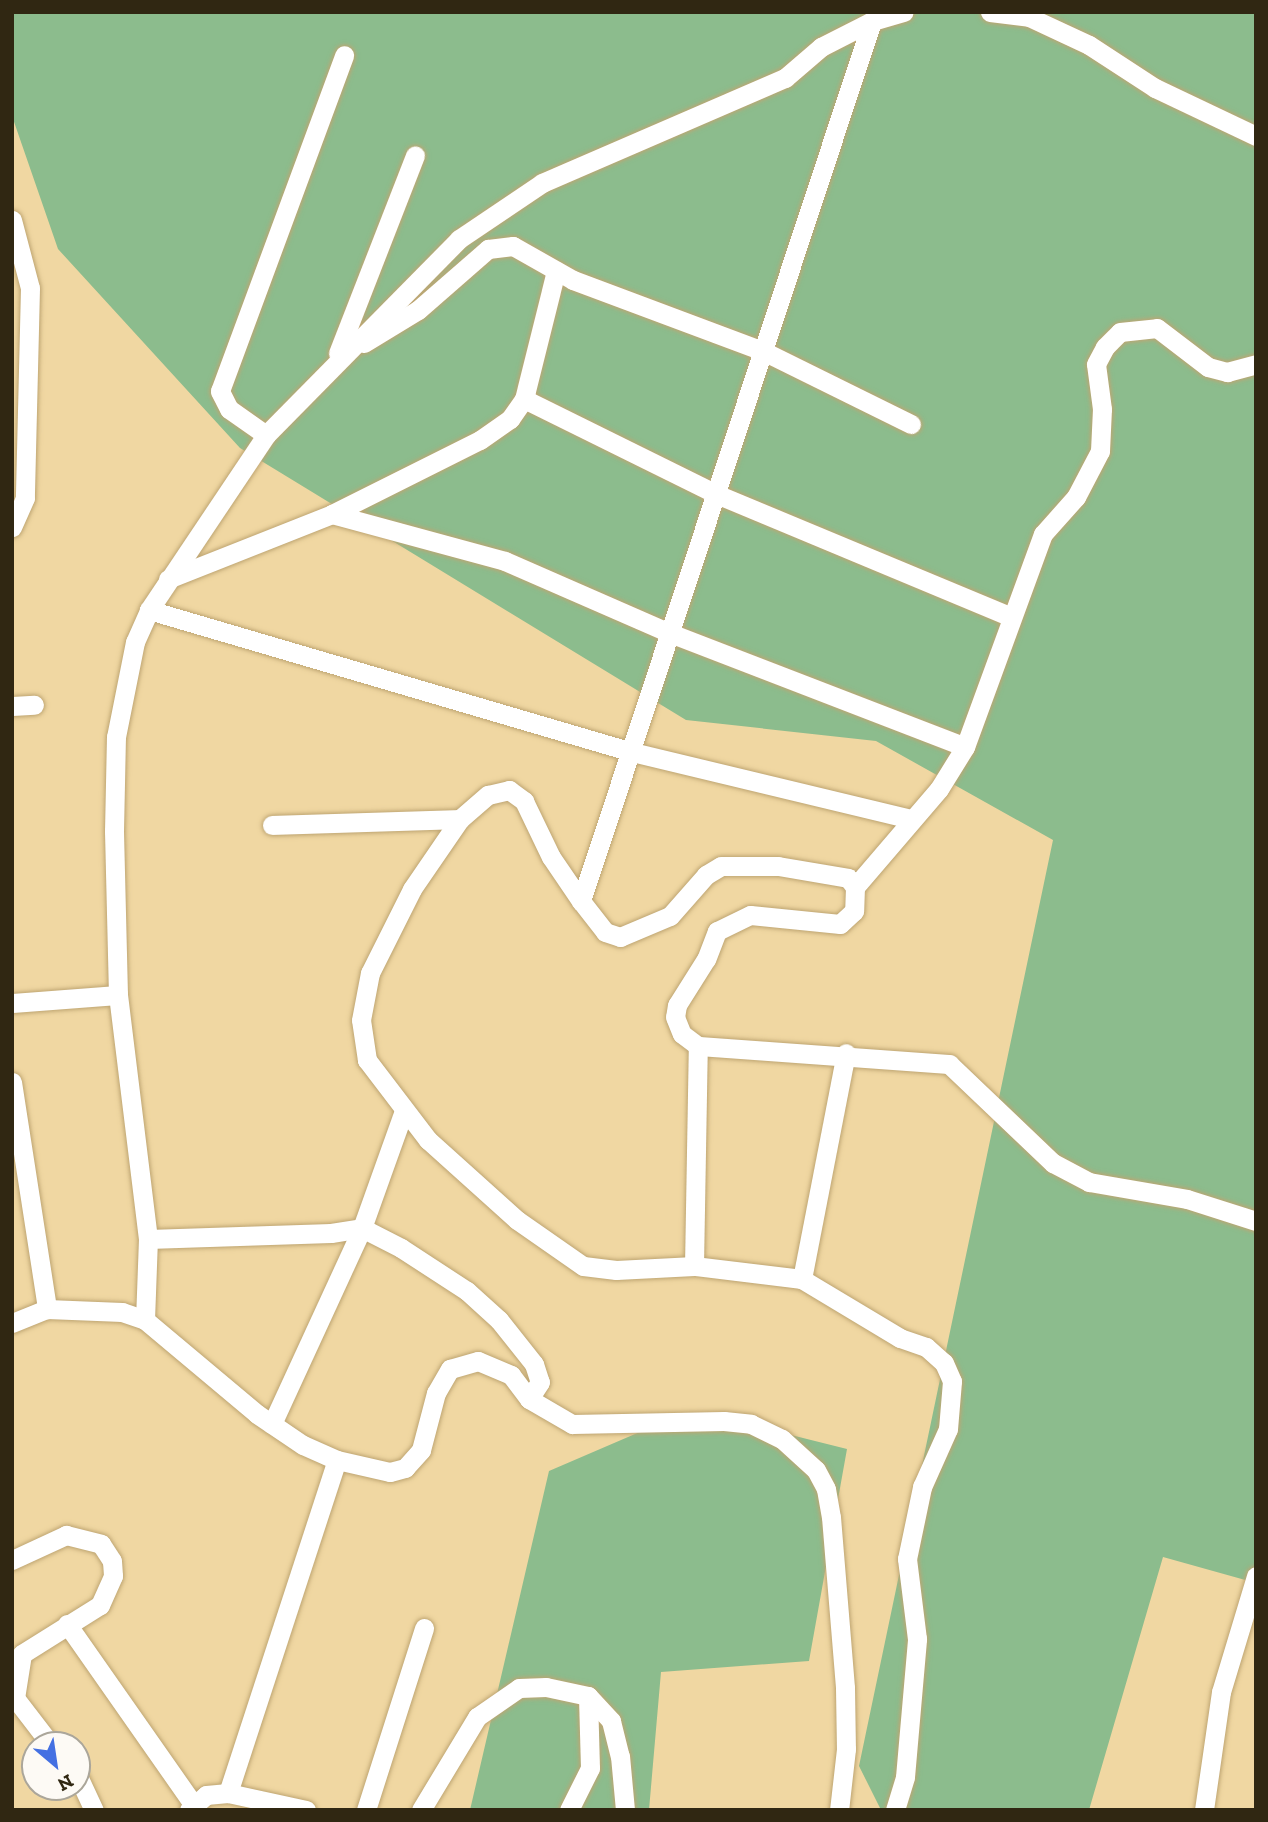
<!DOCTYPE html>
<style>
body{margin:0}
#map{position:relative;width:1268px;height:1822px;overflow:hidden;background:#f0d7a2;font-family:"Zilla Slab",serif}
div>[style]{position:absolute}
.green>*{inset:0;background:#8cbc8d}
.roads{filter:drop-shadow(0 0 2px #bea572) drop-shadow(0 0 2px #bea572)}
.street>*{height:19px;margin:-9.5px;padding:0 9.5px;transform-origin:9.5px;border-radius:9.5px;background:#fff}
span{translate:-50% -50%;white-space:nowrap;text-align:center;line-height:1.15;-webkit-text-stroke:5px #fdfaf5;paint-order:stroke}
.frame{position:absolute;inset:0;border:14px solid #302712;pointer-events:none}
.north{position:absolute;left:21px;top:1731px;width:70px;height:70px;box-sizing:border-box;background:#fdfaf5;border:2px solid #aba69a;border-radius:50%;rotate:151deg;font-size:19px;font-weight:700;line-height:28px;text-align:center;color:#302712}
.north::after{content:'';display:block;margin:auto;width:24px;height:32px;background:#4470e2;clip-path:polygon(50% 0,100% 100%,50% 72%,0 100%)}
</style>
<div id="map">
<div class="green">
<div style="clip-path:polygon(12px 12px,1256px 12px,1256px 1583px,1163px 1557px,1089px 1810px,881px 1810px,859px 1766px,1053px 840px,876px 741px,686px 720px,240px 448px,58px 249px,12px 116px)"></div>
<div style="clip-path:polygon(755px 1426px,847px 1449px,809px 1661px,661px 1672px,649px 1810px,470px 1810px,549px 1471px,642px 1431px)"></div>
</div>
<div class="roads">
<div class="street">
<div style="left:990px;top:12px;width:39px;rotate:7deg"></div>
<div style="left:1029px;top:17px;width:66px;rotate:25deg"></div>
<div style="left:1089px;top:45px;width:79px;rotate:33.1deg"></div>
<div style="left:1155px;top:88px;width:112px;rotate:25.4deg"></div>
<div style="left:12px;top:220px;width:70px;rotate:75.2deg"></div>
<div style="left:30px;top:288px;width:210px;rotate:91.4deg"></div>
<div style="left:25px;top:498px;width:32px;rotate:114deg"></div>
<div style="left:364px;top:343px;width:63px;rotate:-31.4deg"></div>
<div style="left:418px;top:310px;width:93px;rotate:-41.1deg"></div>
<div style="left:488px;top:249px;width:25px;rotate:-7deg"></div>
<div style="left:513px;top:246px;width:69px;rotate:29.5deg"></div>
<div style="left:573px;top:280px;width:203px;rotate:20.5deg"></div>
<div style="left:763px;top:351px;width:165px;rotate:26.3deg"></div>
<div style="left:338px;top:353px;width:212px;rotate:-68.7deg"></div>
<div style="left:524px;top:399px;width:214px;rotate:26.3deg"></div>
<div style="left:716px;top:494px;width:320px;rotate:22.6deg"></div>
<div style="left:266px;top:435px;width:45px;rotate:-144.9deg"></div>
<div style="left:229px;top:409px;width:20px;rotate:-117deg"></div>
<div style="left:220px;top:391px;width:358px;rotate:-69.7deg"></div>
<div style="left:332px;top:514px;width:179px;rotate:15.2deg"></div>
<div style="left:505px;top:561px;width:180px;rotate:23.6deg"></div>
<div style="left:670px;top:633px;width:316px;rotate:21.1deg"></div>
<div style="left:168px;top:579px;width:176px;rotate:-21.6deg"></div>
<div style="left:332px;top:514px;width:165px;rotate:-26.6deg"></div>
<div style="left:480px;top:440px;width:37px;rotate:-35deg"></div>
<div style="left:510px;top:419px;width:24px;rotate:-55deg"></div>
<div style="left:524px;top:399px;width:132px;rotate:-76deg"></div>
<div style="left:149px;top:610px;width:503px;rotate:16.38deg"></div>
<div style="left:632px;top:752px;width:287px;rotate:13.5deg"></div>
<div style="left:12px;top:706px;width:22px;rotate:-3deg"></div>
<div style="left:272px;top:825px;width:188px;rotate:-1.8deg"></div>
<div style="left:855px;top:887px;width:129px;rotate:-49.4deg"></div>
<div style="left:939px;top:789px;width:49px;rotate:-58.2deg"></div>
<div style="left:965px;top:747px;width:227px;rotate:-69.9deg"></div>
<div style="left:1043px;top:534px;width:50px;rotate:-48.3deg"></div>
<div style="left:1076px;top:497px;width:52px;rotate:-62.4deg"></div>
<div style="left:1100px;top:451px;width:42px;rotate:-87.3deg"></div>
<div style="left:1102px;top:409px;width:45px;rotate:-97.6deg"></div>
<div style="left:1096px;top:364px;width:19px;rotate:-62deg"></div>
<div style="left:1105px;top:347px;width:21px;rotate:-45deg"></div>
<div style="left:1120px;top:332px;width:37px;rotate:-6deg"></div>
<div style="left:1157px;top:328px;width:64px;rotate:37.4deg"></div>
<div style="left:1208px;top:367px;width:20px;rotate:15deg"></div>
<div style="left:1227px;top:372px;width:30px;rotate:-15deg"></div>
<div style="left:581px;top:901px;width:927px;rotate:-71.7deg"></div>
<div style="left:12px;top:1003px;width:106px;rotate:-4.3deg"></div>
<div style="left:12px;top:1082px;width:230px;rotate:81.2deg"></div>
<div style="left:148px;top:1239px;width:183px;rotate:-1.9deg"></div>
<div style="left:331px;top:1233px;width:31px;rotate:-9deg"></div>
<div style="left:362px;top:1228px;width:44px;rotate:27.1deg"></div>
<div style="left:401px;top:1248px;width:79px;rotate:33.1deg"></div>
<div style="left:467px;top:1291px;width:43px;rotate:42.2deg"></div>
<div style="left:499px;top:1320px;width:56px;rotate:51.5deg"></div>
<div style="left:534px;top:1364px;width:19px;rotate:72deg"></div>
<div style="left:540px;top:1382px;width:20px;rotate:123deg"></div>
<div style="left:694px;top:1266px;width:220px;rotate:-89deg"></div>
<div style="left:802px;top:1279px;width:230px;rotate:-79deg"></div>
<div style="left:145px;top:1320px;width:81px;rotate:-87.9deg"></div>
<div style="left:148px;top:1239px;width:246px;rotate:-97deg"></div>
<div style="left:118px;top:995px;width:164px;rotate:-91.4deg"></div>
<div style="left:114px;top:831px;width:94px;rotate:-88.8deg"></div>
<div style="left:116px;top:737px;width:97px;rotate:-78.7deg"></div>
<div style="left:135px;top:642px;width:35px;rotate:-66deg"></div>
<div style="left:149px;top:610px;width:211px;rotate:-56.2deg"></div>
<div style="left:266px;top:435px;width:275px;rotate:-45.4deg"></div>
<div style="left:459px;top:239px;width:100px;rotate:-34deg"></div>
<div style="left:542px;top:183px;width:265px;rotate:-23.4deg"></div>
<div style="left:785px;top:78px;width:48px;rotate:-40.7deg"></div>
<div style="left:821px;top:47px;width:57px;rotate:-27deg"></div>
<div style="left:872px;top:21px;width:33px;rotate:-16deg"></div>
<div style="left:12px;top:1323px;width:38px;rotate:-22deg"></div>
<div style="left:47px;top:1309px;width:75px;rotate:2.3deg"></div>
<div style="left:122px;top:1312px;width:24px;rotate:19deg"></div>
<div style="left:145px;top:1320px;width:146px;rotate:40deg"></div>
<div style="left:257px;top:1414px;width:55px;rotate:34deg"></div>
<div style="left:303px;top:1445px;width:37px;rotate:24deg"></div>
<div style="left:337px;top:1460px;width:54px;rotate:12.8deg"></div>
<div style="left:390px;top:1472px;width:16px;rotate:-15deg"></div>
<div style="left:405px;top:1468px;width:24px;rotate:-48deg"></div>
<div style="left:421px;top:1450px;width:59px;rotate:-75.3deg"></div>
<div style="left:436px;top:1393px;width:28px;rotate:-60deg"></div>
<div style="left:450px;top:1369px;width:29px;rotate:-16deg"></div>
<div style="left:478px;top:1361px;width:36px;rotate:23deg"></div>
<div style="left:511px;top:1375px;width:30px;rotate:53deg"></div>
<div style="left:529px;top:1399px;width:50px;rotate:30.2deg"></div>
<div style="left:572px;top:1424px;width:152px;rotate:-1.1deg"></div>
<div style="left:724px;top:1421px;width:27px;rotate:6deg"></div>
<div style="left:751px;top:1424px;width:34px;rotate:26deg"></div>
<div style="left:782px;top:1439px;width:46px;rotate:42.4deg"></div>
<div style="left:816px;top:1470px;width:21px;rotate:62deg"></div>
<div style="left:826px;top:1489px;width:28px;rotate:80deg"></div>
<div style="left:831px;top:1517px;width:172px;rotate:85.3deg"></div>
<div style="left:845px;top:1688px;width:61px;rotate:89.1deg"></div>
<div style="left:846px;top:1749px;width:61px;rotate:96.5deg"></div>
<div style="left:272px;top:1424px;width:216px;rotate:-65.3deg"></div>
<div style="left:362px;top:1228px;width:124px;rotate:-70.3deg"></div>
<div style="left:12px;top:1560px;width:60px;rotate:-24.8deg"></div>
<div style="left:66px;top:1535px;width:36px;rotate:14deg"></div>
<div style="left:101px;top:1544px;width:20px;rotate:57deg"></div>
<div style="left:112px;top:1561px;width:15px;rotate:86deg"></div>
<div style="left:113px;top:1576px;width:32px;rotate:114deg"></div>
<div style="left:100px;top:1605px;width:92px;rotate:147.9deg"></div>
<div style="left:22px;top:1654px;width:45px;rotate:99deg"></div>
<div style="left:15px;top:1698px;width:59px;rotate:52.5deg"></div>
<div style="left:67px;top:1624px;width:220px;rotate:55deg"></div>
<div style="left:77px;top:1774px;width:40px;rotate:65deg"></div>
<div style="left:228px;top:1793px;width:350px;rotate:-71.9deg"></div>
<div style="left:189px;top:1810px;width:23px;rotate:-41deg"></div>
<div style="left:206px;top:1795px;width:22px;rotate:-5deg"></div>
<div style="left:228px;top:1793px;width:80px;rotate:12.3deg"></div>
<div style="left:366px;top:1810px;width:191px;rotate:-72.3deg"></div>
<div style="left:421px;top:1810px;width:109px;rotate:-58.9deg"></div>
<div style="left:477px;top:1717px;width:51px;rotate:-34.6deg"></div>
<div style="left:519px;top:1688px;width:27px;rotate:-2deg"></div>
<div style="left:546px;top:1687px;width:43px;rotate:12.1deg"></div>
<div style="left:588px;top:1696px;width:34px;rotate:47deg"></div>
<div style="left:611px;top:1721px;width:36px;rotate:76deg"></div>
<div style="left:620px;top:1756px;width:54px;rotate:84.7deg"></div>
<div style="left:569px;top:1810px;width:47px;rotate:-63.4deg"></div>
<div style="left:590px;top:1768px;width:72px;rotate:-91.6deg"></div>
<div style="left:895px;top:1810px;width:34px;rotate:-73deg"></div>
<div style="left:905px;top:1777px;width:139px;rotate:-85deg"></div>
<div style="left:917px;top:1639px;width:81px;rotate:-97.1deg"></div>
<div style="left:907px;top:1559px;width:74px;rotate:-78.2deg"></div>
<div style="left:922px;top:1487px;width:64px;rotate:-65.9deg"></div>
<div style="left:948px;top:1429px;width:48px;rotate:-85.2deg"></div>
<div style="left:952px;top:1381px;width:20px;rotate:-114deg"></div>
<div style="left:944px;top:1363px;width:24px;rotate:-138deg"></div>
<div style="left:926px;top:1347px;width:28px;rotate:-161deg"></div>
<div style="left:900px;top:1338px;width:114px;rotate:-149deg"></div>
<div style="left:802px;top:1279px;width:109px;rotate:-173.1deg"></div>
<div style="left:694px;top:1266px;width:78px;rotate:177.1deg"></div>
<div style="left:616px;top:1270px;width:33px;rotate:-173deg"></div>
<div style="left:583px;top:1266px;width:80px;rotate:-145.1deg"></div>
<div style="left:517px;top:1220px;width:120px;rotate:-138deg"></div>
<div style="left:428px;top:1140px;width:101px;rotate:-127.3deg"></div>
<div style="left:367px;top:1060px;width:40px;rotate:-98.5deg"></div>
<div style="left:361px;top:1020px;width:48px;rotate:-79.2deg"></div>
<div style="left:370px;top:973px;width:94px;rotate:-63.4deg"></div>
<div style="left:412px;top:889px;width:85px;rotate:-55.6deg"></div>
<div style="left:460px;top:819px;width:37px;rotate:-41deg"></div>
<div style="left:488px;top:795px;width:22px;rotate:-13deg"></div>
<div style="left:509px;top:790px;width:19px;rotate:36deg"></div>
<div style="left:524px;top:801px;width:62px;rotate:64.3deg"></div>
<div style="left:551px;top:857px;width:53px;rotate:55.7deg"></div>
<div style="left:581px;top:901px;width:39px;rotate:52deg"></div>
<div style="left:605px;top:932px;width:16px;rotate:18deg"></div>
<div style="left:620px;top:937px;width:54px;rotate:-22.8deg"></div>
<div style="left:670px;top:916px;width:55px;rotate:-48.7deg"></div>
<div style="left:706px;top:875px;width:17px;rotate:-31deg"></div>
<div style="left:721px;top:866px;width:57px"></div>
<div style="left:778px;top:866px;width:71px;rotate:9.7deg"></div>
<div style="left:848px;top:878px;width:11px;rotate:52deg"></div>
<div style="left:855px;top:887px;width:24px;rotate:92deg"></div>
<div style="left:854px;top:911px;width:19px;rotate:137deg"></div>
<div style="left:840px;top:924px;width:90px;rotate:-174.3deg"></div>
<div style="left:750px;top:915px;width:37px;rotate:154deg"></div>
<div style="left:717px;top:931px;width:30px;rotate:111deg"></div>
<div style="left:706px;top:959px;width:54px;rotate:122.2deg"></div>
<div style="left:677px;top:1005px;width:12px;rotate:99deg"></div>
<div style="left:675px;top:1017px;width:18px;rotate:68deg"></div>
<div style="left:682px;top:1034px;width:20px;rotate:37deg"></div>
<div style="left:698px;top:1046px;width:252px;rotate:4.1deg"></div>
<div style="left:949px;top:1064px;width:144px;rotate:43.6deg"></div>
<div style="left:1053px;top:1163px;width:41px;rotate:27.8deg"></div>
<div style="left:1089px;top:1182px;width:99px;rotate:9.8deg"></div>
<div style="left:1187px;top:1199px;width:72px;rotate:17.7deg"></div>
<div style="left:1204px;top:1810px;width:119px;rotate:-81.8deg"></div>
<div style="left:1221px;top:1692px;width:121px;rotate:-73.2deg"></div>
</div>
</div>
<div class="frame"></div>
<div class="north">N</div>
</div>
